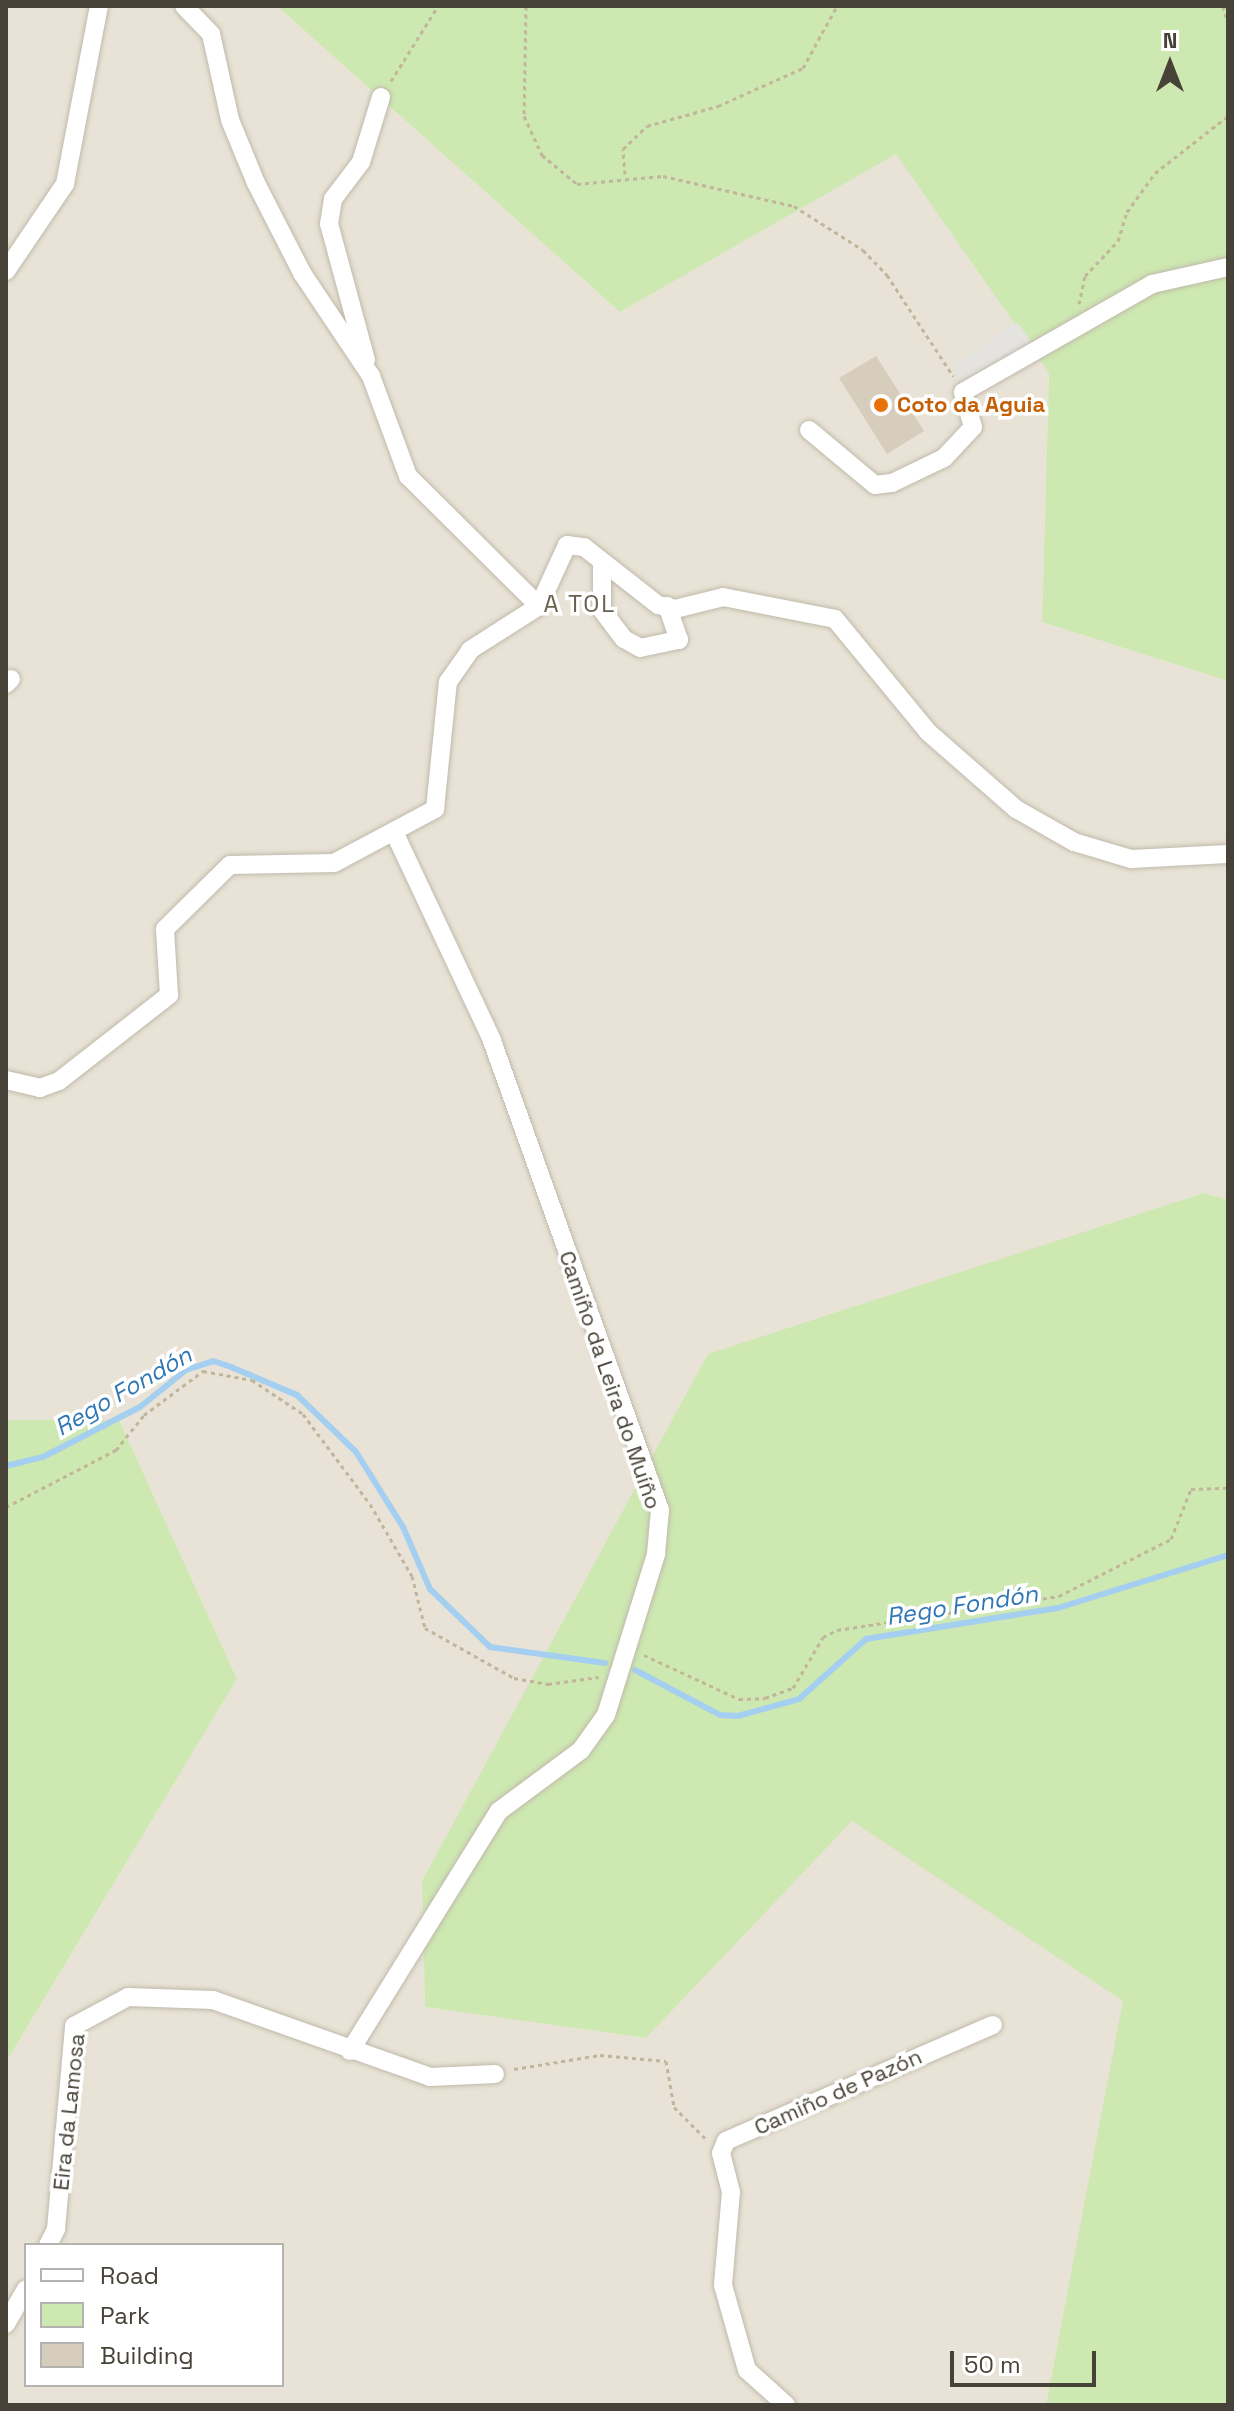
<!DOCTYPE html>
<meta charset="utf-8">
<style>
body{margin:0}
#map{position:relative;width:1234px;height:2411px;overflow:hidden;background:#f4f1e8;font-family:"Space Grotesk",sans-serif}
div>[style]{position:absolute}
.residential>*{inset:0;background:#e8e3d6}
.green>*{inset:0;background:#cde8b1}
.parking>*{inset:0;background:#e5e3e0}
.stream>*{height:6px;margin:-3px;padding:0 3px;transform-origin:3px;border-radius:3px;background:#a5cff0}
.building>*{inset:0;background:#d6cdbd}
.path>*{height:3px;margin-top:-1.5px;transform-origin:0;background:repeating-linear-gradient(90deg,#c1b59c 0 4px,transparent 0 8px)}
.roads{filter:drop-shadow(0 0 2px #c0b9ab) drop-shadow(0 0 2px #c0b9ab)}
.minor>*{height:18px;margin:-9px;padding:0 9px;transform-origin:9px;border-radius:9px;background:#fff}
.dots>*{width:22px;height:22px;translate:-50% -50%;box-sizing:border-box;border:4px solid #fff;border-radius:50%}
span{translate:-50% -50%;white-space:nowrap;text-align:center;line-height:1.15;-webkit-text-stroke:7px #fff;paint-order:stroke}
.food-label{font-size:22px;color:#c56008;font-weight:700}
.left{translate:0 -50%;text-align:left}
.street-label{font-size:22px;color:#474237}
.neighbourhood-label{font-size:24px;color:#6a604e;letter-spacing:2px}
.water-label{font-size:24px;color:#2f77b4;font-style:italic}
.frame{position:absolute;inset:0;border:8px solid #474237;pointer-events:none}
.legend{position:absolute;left:24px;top:2243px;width:260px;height:144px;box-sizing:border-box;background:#fff;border:2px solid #b5b3af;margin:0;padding:10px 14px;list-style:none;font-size:24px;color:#474237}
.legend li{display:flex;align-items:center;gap:16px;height:40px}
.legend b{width:40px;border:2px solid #b5b3af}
.north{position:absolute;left:1130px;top:24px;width:80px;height:80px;-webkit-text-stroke:6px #fff;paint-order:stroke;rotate:0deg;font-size:22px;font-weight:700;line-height:32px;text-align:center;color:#474237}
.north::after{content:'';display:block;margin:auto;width:28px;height:36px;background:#474237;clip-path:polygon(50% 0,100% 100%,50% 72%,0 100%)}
.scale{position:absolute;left:950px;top:2351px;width:146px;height:36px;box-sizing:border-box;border:4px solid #474237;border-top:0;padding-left:10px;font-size:24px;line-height:28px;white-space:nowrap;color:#474237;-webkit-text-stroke:6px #fff;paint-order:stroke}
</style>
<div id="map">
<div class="residential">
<div style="clip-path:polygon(evenodd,6px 6px,277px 6px,620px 312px,896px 153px,1049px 373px,1042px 622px,1228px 681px,1228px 1200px,1204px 1193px,422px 1881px,425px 2007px,646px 2038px,851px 1820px,1124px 2001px,1046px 2405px,6px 2405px,6px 2062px,237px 1679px,119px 1420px,6px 1420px,6px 6px,26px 2245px,282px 2245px,282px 2385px,26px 2385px,26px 2245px)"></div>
</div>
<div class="green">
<div style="clip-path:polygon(277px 6px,1228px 6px,1228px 681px,1042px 622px,1049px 373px,896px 154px,620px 312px)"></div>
<div style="clip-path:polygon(1204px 1193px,1228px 1200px,1228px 2405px,1046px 2405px,1123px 2001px,852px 1821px,646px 2038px,425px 2007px,422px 1881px,708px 1354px)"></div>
<div style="clip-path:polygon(6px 1420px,119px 1420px,237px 1679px,6px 2062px)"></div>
</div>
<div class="parking">
<div style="clip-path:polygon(1017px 322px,1032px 342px,964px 387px,952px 366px)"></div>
</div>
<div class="stream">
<div style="left:6px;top:1466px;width:38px;rotate:-14deg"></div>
<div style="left:43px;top:1457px;width:109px;rotate:-27.3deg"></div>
<div style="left:140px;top:1407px;width:59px;rotate:-38.8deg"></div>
<div style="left:186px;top:1370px;width:28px;rotate:-18deg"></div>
<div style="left:213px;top:1361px;width:19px;rotate:18deg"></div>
<div style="left:231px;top:1367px;width:72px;rotate:23deg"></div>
<div style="left:297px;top:1395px;width:82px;rotate:44deg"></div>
<div style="left:356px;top:1452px;width:89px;rotate:57.9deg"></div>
<div style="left:403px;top:1527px;width:68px;rotate:66.5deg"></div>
<div style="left:430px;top:1589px;width:83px;rotate:44deg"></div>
<div style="left:490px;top:1647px;width:116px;rotate:7.9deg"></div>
<div style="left:635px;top:1670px;width:96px;rotate:27.9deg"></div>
<div style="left:720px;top:1715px;width:18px;rotate:3deg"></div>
<div style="left:738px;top:1716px;width:63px;rotate:-15.6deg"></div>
<div style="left:799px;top:1699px;width:90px;rotate:-41.8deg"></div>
<div style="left:866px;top:1639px;width:194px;rotate:-9.2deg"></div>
<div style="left:1058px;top:1608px;width:178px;rotate:-17.3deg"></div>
</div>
<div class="building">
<div style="clip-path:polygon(876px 356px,924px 431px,887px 454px,839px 378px)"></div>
</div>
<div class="path">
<div style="left:526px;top:6px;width:110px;rotate:91deg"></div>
<div style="left:524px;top:116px;width:43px;rotate:65.2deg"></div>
<div style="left:542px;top:155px;width:45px;rotate:39.6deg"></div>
<div style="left:577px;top:184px;width:86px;rotate:-5.3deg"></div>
<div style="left:663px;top:176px;width:134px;rotate:12.9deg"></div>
<div style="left:794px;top:206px;width:82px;rotate:32.5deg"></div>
<div style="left:863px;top:250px;width:35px;rotate:46deg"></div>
<div style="left:887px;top:275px;width:121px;rotate:56.8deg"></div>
<div style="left:1223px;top:6px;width:18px;rotate:74deg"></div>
<div style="left:391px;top:81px;width:89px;rotate:-57.9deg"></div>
<div style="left:625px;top:174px;width:25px;rotate:-95deg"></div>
<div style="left:623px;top:149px;width:33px;rotate:-44deg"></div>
<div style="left:647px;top:126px;width:74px;rotate:-15.7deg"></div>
<div style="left:718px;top:106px;width:93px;rotate:-24.1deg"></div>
<div style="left:803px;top:68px;width:71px;rotate:-61.3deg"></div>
<div style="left:1079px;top:304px;width:29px;rotate:-78deg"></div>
<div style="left:1085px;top:276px;width:48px;rotate:-46.7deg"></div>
<div style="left:1118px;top:241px;width:30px;rotate:-73deg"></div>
<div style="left:1127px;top:212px;width:48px;rotate:-54.3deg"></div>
<div style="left:1155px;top:173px;width:93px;rotate:-38deg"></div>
<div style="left:6px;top:1507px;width:124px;rotate:-27.4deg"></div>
<div style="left:116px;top:1450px;width:45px;rotate:-51.3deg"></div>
<div style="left:144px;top:1415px;width:74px;rotate:-36.7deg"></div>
<div style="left:203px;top:1371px;width:50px;rotate:10.4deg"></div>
<div style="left:252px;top:1380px;width:61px;rotate:33.7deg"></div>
<div style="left:303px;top:1414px;width:112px;rotate:53.3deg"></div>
<div style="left:370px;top:1504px;width:83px;rotate:59.7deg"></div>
<div style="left:412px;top:1576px;width:54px;rotate:76deg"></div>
<div style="left:425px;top:1628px;width:102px;rotate:29.3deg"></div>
<div style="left:514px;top:1678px;width:35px;rotate:10deg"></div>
<div style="left:548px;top:1684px;width:51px;rotate:-7.8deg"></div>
<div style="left:644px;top:1655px;width:105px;rotate:24.9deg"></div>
<div style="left:739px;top:1699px;width:26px;rotate:-2deg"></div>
<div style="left:765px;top:1698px;width:30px;rotate:-20deg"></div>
<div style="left:793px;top:1688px;width:59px;rotate:-59.5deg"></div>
<div style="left:823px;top:1637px;width:16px;rotate:-27deg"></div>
<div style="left:837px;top:1630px;width:225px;rotate:-8.7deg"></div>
<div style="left:1059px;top:1596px;width:126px;rotate:-27deg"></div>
<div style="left:1171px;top:1539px;width:54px;rotate:-68.2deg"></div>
<div style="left:1191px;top:1489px;width:37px;rotate:-2deg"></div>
<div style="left:514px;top:2069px;width:87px;rotate:-9.2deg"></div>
<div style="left:600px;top:2055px;width:66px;rotate:5.2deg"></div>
<div style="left:666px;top:2061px;width:47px;rotate:80.1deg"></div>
<div style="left:674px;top:2107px;width:47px;rotate:45deg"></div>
</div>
<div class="roads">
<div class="minor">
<div style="left:184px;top:6px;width:39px;rotate:46deg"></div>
<div style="left:211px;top:34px;width:88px;rotate:77.5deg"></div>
<div style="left:230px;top:120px;width:68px;rotate:67.6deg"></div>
<div style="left:256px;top:183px;width:101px;rotate:62.9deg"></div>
<div style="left:302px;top:273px;width:124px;rotate:56.2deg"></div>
<div style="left:371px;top:376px;width:107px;rotate:69.7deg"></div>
<div style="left:408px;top:476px;width:185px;rotate:44.8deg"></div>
<div style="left:6px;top:271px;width:105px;rotate:-55.9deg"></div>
<div style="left:65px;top:184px;width:181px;rotate:-79.2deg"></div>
<div style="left:366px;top:360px;width:141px;rotate:-105.2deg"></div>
<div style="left:329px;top:224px;width:25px;rotate:-81deg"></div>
<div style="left:333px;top:199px;width:46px;rotate:-52.9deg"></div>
<div style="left:361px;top:162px;width:68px;rotate:-72.9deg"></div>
<div style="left:809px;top:430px;width:86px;rotate:39.8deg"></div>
<div style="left:875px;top:485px;width:17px;rotate:-7deg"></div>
<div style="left:892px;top:483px;width:58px;rotate:-25.7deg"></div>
<div style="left:944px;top:458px;width:42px;rotate:-46.9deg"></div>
<div style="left:973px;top:427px;width:36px;rotate:-106deg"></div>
<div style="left:963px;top:392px;width:218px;rotate:-29.7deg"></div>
<div style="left:1152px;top:284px;width:78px;rotate:-12.6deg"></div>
<div style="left:602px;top:565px;width:45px;rotate:90deg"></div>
<div style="left:602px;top:610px;width:36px;rotate:53deg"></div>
<div style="left:624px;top:639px;width:18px;rotate:29deg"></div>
<div style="left:640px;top:648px;width:40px;rotate:-12deg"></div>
<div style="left:679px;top:640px;width:36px;rotate:-109deg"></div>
<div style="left:6px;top:684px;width:7px;rotate:-45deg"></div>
<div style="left:6px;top:1080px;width:35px;rotate:13deg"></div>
<div style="left:40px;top:1088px;width:20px;rotate:-20deg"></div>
<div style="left:59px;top:1081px;width:140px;rotate:-38deg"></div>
<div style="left:169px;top:995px;width:66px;rotate:-93.5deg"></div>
<div style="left:165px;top:929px;width:91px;rotate:-44.6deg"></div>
<div style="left:230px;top:865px;width:104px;rotate:-1.1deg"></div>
<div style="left:334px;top:863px;width:115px;rotate:-28.1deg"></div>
<div style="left:435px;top:809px;width:128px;rotate:-84.2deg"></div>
<div style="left:448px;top:682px;width:39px;rotate:-55deg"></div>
<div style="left:470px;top:650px;width:82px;rotate:-32.5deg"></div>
<div style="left:539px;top:606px;width:67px;rotate:-65.3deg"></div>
<div style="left:567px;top:545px;width:17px;rotate:7deg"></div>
<div style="left:584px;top:547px;width:94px;rotate:38.1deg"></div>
<div style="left:658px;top:605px;width:17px;rotate:13deg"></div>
<div style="left:675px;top:609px;width:49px;rotate:-14deg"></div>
<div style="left:723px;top:597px;width:114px;rotate:11.1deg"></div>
<div style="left:835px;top:619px;width:146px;rotate:50.5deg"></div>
<div style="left:928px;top:732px;width:117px;rotate:41.2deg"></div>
<div style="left:1016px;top:809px;width:67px;rotate:29.6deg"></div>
<div style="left:1074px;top:842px;width:59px;rotate:16.6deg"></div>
<div style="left:1131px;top:859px;width:97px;rotate:-3deg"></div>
<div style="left:350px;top:2051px;width:282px;rotate:-58.2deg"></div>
<div style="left:499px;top:1811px;width:102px;rotate:-36.6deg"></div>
<div style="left:581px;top:1750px;width:43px;rotate:-54.5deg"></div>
<div style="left:606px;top:1715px;width:169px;rotate:-72.7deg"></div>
<div style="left:656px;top:1554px;width:44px;rotate:-84.8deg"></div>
<div style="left:660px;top:1510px;width:499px;rotate:-109.7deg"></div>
<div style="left:492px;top:1040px;width:228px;rotate:-115.2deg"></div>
<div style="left:48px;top:2245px;width:18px;rotate:-63deg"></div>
<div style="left:56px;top:2229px;width:204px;rotate:-84.9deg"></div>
<div style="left:74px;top:2026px;width:61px;rotate:-28.2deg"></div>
<div style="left:128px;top:1997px;width:85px;rotate:2deg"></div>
<div style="left:213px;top:2000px;width:230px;rotate:19.5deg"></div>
<div style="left:430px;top:2077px;width:65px;rotate:-2.6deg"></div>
<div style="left:6px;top:2324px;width:40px;rotate:-60.3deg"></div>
<div style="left:786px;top:2405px;width:52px;rotate:-138.1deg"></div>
<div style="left:747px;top:2370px;width:88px;rotate:-105.8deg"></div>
<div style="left:723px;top:2285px;width:93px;rotate:-85.1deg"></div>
<div style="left:731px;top:2192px;width:40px;rotate:-104.4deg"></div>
<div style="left:721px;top:2153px;width:13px;rotate:-67deg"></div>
<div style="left:726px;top:2141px;width:291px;rotate:-23.5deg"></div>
</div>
</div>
<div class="dots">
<div style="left:881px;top:405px;background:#e8710a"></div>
</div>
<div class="food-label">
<span class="left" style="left:897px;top:405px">Coto da Aguia</span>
</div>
<div class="street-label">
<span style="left:610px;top:1380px;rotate:71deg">Camiño da Leira do Muíño</span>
<span style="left:838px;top:2092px;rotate:-24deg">Camiño de Pazón</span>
<span style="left:69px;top:2112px;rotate:-84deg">Eira da Lamosa</span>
</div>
<div class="neighbourhood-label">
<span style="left:580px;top:604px">A TOL</span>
</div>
<div class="water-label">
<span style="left:123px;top:1391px;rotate:-30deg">Rego Fondón</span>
<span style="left:962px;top:1605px;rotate:-9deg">Rego Fondón</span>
</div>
<div class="frame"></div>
<ul class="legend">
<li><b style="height:10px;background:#fff"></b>Road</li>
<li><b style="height:22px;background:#cde8b1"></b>Park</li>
<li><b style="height:22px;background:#d6cdbd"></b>Building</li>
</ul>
<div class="north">N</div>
<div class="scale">50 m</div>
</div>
